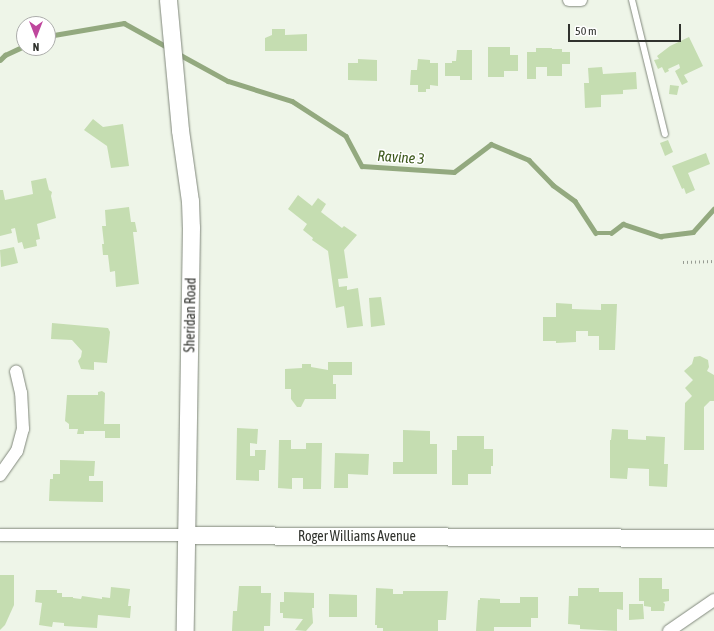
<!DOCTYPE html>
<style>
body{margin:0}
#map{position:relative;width:714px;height:631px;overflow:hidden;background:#eef5e8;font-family:"Asap Condensed",sans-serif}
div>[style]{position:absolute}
.stream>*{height:4.5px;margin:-2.25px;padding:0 2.25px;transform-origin:2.25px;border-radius:2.25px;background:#93a97f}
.building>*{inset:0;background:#c5ddb1}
.path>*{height:2.5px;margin-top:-1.25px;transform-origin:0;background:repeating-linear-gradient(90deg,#979c93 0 1px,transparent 0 4px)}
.roads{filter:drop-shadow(0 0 1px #81887c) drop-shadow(0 0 1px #81887c)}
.lane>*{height:6px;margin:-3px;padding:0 3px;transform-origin:3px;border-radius:3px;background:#fff}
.street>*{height:12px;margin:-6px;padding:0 6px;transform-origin:6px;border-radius:6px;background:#fff}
.secondary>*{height:17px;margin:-8.5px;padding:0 8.5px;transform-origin:8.5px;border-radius:8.5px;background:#fff}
span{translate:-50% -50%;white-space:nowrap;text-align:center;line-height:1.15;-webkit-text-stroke:3px #fff;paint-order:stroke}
.street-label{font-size:14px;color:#30322d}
.water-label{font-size:15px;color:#3a5619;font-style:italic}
.north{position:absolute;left:16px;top:16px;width:40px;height:40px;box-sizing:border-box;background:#fff;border:1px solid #acadab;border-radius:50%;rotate:180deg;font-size:11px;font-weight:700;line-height:16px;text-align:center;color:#30322d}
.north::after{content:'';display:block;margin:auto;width:14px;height:18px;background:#bf479d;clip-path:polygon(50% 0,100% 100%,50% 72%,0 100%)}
.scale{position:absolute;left:568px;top:24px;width:113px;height:18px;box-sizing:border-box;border:2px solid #30322d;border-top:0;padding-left:5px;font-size:12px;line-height:14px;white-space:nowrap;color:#30322d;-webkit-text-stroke:3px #fff;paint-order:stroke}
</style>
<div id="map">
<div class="stream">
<div style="left:48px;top:36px;width:77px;rotate:-9.7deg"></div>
<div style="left:124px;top:23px;width:51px;rotate:29.1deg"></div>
<div style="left:177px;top:53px;width:58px;rotate:28.8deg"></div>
<div style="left:228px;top:81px;width:67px;rotate:17.4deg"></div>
<div style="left:292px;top:101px;width:64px;rotate:32.9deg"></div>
<div style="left:346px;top:136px;width:34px;rotate:62deg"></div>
<div style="left:362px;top:166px;width:92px;rotate:3.7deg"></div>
<div style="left:454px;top:172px;width:46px;rotate:-37.1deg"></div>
<div style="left:491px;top:144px;width:41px;rotate:22.8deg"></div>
<div style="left:529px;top:160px;width:35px;rotate:46deg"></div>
<div style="left:553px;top:185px;width:27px;rotate:36deg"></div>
<div style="left:575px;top:201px;width:38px;rotate:57deg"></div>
<div style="left:596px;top:233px;width:15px"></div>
<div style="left:611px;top:233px;width:15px;rotate:-37deg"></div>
<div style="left:623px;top:224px;width:40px;rotate:18deg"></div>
<div style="left:661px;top:236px;width:32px;rotate:-7deg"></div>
<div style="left:693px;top:232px;width:31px;rotate:-48deg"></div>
<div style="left:0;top:60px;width:7px;rotate:-45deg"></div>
<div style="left:5px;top:55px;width:21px;rotate:-25deg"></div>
</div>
<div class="building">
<div style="clip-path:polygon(272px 29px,285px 29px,285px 35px,307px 34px,307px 51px,265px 51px,265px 38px,272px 35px)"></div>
<div style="clip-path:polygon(689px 37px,703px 66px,684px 75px,688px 82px,682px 85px,675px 71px,680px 68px,679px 64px,668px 69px,669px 71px,665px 73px,662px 67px,658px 69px,654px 60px,659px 59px,657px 56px,670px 46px)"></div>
<div style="clip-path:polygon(488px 47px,510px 47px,510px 55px,518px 55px,518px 71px,504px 71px,504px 77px,488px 77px)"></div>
<div style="clip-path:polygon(536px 48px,552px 48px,552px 49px,562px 49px,562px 52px,570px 52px,570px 64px,562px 64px,562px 76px,547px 76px,547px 67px,536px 67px,536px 79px,527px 79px,527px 52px,536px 52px)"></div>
<div style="clip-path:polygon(457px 50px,472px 50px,472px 80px,460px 80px,460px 76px,445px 76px,445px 63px,452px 63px,452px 61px,456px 61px)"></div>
<div style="clip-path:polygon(358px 59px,377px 60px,377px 81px,348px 80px,348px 63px,358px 63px)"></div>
<div style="clip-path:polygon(418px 59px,430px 60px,430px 63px,438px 63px,438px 86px,430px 85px,430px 89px,426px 89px,426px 92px,418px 92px,418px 85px,410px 85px,411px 70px,417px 70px)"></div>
<div style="clip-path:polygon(602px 67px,603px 74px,636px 72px,637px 89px,623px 90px,623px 94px,601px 95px,601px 107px,585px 108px,584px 83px,589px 83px,588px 68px)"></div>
<div style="clip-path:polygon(670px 85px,679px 86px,677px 95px,669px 94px)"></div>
<div style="clip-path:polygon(93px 119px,103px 127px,123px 124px,129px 166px,111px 168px,107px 146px,84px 130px)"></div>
<div style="clip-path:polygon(668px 140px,673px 152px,665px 156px,660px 143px)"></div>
<div style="clip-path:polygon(706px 153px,710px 164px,688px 173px,695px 190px,686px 194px,684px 188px,682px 189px,672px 166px)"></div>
<div style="clip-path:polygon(46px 178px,49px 190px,52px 192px,51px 196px,56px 218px,37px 224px,40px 239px,36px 240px,37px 246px,24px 249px,22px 242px,18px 243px,15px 228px,11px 229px,12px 233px,0 236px,0 190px,3px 190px,5px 200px,33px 194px,31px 181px)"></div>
<div style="clip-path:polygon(298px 195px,312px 206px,318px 198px,326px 204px,321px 212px,342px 228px,344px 226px,357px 235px,344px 250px,348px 278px,338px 279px,339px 287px,347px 286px,347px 290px,358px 288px,363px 326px,347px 328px,344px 306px,336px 308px,328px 251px,312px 240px,313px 238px,303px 230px,307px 224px,288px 209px)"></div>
<div style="clip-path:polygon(129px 207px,131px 222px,135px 222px,137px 232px,133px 232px,139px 284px,116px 287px,115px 271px,110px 272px,108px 255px,103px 255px,102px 244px,104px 244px,102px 226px,106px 226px,105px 210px)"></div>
<div style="clip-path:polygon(14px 247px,18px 263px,1px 267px,0 250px)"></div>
<div style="clip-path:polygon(381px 297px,385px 325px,371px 327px,369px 298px)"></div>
<div style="clip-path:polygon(556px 303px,572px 304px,572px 309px,601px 310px,601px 304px,617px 304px,615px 350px,599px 350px,599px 336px,588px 336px,588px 331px,576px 331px,576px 342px,556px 343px,556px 341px,543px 341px,543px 317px,556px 317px)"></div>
<div style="clip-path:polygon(52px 323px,108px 328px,110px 332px,107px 363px,94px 362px,94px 370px,81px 369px,78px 361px,81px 357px,82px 351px,72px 340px,51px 339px)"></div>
<div style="clip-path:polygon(700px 356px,708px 360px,709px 367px,707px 371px,714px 375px,714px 401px,710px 401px,704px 407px,704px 450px,684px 450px,685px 403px,692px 396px,685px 388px,693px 380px,684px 371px,692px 364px,694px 357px)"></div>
<div style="clip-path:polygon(328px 362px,352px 362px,352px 375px,333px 375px,333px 384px,336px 384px,336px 399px,305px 399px,301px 407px,297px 407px,291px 399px,291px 389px,285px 389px,285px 369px,302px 368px,302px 364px,311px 364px,311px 367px,328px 370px)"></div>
<div style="clip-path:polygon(102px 391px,105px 393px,104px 424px,120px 424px,120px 438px,105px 438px,105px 431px,84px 431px,84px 434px,77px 434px,78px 429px,69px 429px,69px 424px,65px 421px,67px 395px,98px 395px,98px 392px)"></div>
<div style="clip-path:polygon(237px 428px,258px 429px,257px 444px,250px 443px,250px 456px,255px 456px,255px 450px,266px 450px,265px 470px,259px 470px,259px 481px,236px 480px)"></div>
<div style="clip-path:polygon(612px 429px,628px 430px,628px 439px,646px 440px,646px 436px,665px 437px,664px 464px,668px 464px,667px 487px,649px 486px,649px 469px,628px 468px,627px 479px,610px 478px,610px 440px,611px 440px)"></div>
<div style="clip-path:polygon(403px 430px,430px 431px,430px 444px,437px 444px,437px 474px,393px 474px,393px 462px,403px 462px)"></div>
<div style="clip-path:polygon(457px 436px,484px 436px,484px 449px,493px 449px,493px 466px,491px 466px,491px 474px,468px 474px,468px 485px,452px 485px,452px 450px,457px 450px)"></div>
<div style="clip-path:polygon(279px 440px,291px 440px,291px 449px,306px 449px,306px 443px,322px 443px,321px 489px,303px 489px,303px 478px,292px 478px,292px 489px,278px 488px)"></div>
<div style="clip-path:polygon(335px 453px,369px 454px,368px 475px,348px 474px,348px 488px,334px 488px)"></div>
<div style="clip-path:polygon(60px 460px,95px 461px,94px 476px,89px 476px,89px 481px,103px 481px,103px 502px,49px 501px,50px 479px,53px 479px,53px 474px,60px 474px)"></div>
<div style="clip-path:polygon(0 575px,14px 575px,14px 605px,5px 625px,0 630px)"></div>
<div style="clip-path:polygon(639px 578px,662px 578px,662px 589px,669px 589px,669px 601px,663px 602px,665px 604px,664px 611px,651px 611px,651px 607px,644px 606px,644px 601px,639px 601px)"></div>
<div style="clip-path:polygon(239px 586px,261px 586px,261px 593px,271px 593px,270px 626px,264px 626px,264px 631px,232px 631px,233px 611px,237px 611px)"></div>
<div style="clip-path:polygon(111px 587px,130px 589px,128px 606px,131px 606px,130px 618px,98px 615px,97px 628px,64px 626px,64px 623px,53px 622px,52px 627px,39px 625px,42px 603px,35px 602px,36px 590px,57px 590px,57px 593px,62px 593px,62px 597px,73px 597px,73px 598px,81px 599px,82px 596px,102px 599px,102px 597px,110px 598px)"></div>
<div style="clip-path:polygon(376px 588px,393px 589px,393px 594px,403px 594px,403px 591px,448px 591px,446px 620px,438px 620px,438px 631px,383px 631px,383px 628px,377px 628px,377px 625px,375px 625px)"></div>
<div style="clip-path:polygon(578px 588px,599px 588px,599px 592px,623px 592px,623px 610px,617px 609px,617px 631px,580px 629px,580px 625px,568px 624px,569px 596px,578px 596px)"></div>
<div style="clip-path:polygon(284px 592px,314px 593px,314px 608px,312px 608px,313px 623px,306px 631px,295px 630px,303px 619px,283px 618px,283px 613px,280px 613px,280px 602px,284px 602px)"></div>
<div style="clip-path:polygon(329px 594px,357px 595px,357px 617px,329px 617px)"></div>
<div style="clip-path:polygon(520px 597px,538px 597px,538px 618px,531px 618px,531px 627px,494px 627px,494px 631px,476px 631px,478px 600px,480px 600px,480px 598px,500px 599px,500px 603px,520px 603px)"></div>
<div style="clip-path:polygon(629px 604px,643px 604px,644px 619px,629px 620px)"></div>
</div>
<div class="path">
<div style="left:683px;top:262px;width:31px;rotate:-2deg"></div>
</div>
<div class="roads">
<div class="lane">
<div style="left:632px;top:0;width:138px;rotate:76.2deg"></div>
</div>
<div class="street">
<div style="left:569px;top:0;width:12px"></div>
<div style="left:0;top:475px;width:29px;rotate:-55deg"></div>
<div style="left:17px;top:451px;width:23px;rotate:-75deg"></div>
<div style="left:23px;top:429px;width:36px;rotate:-93deg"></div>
<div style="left:21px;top:393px;width:22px;rotate:-103deg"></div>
<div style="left:0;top:535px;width:186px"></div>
<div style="left:669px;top:631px;width:55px;rotate:-34.6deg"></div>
</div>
<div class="secondary">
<div style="left:168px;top:0;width:131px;rotate:84.7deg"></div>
<div style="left:180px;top:130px;width:72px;rotate:82deg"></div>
<div style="left:190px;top:201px;width:26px;rotate:88deg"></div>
<div style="left:191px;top:227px;width:404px;rotate:90.9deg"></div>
<div style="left:186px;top:535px;width:528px;rotate:0.33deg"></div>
</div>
</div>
<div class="street-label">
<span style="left:190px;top:315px;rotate:-89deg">Sheridan Road</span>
<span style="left:357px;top:536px">Roger Williams Avenue</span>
</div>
<div class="water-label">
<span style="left:401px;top:157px;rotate:4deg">Ravine 3</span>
</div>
<div class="north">N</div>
<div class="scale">50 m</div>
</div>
